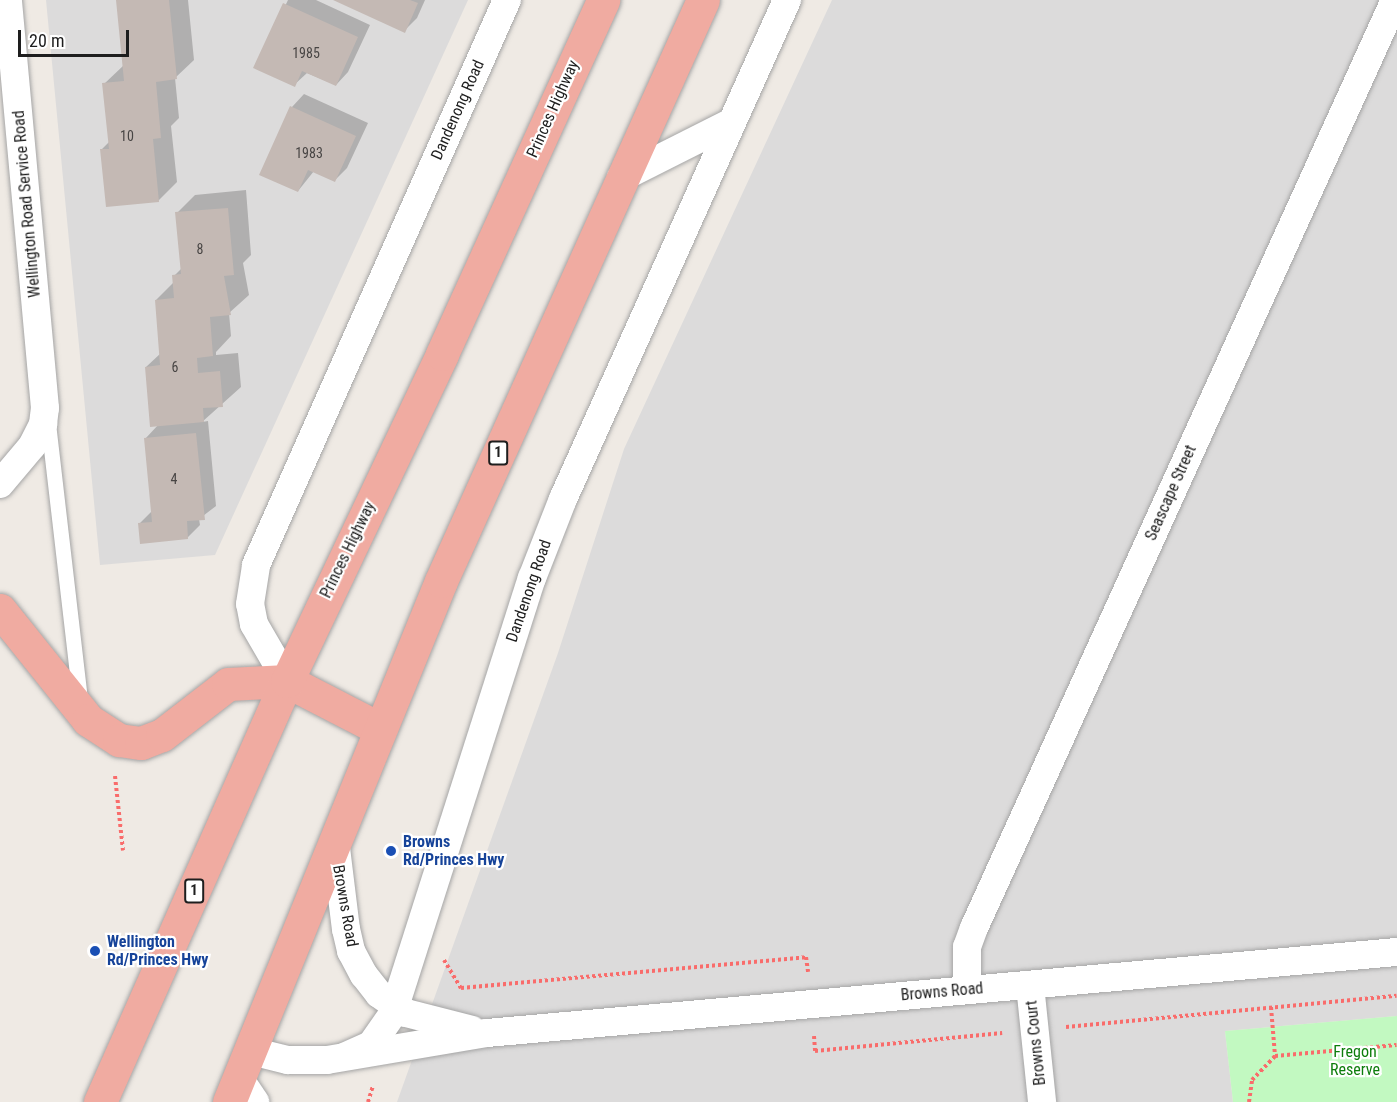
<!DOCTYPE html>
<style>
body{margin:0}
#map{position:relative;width:1397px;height:1102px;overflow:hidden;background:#efeae4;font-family:"Roboto Condensed",sans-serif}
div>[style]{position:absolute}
.residential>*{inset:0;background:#dcdbdb}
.park>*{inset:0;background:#c2f9c1}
.shadow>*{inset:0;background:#0003}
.building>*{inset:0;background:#c4b9b4}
.path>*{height:4px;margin-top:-2px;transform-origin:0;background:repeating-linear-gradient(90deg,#f96c6b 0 3px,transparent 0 6px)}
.roads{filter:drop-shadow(0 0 2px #a5a5a5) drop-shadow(0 0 2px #a5a5a5)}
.service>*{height:15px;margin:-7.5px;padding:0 7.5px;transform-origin:7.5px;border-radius:7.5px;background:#fff}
.minor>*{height:28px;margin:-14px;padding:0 14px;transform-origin:14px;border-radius:14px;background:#fff}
.trunk>*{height:33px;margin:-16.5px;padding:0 16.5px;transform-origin:16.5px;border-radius:16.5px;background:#f0aba1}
.dots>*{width:16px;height:16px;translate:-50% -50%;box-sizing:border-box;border:3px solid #fff;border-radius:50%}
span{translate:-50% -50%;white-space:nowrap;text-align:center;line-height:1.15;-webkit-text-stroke:4.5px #fff;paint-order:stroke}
.number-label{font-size:14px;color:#484544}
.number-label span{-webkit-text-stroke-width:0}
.shield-label span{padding:2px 4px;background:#fff;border:2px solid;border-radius:4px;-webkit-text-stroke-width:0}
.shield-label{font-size:15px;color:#1e1e1e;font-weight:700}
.street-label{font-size:16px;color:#1e1e1e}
.transit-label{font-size:16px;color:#164399;font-weight:700}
.left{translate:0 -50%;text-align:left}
.park-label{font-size:16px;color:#0d7d0c}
.scale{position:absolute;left:18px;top:30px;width:111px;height:27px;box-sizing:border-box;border:3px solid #1e1e1e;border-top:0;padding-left:8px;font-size:18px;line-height:21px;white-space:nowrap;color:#1e1e1e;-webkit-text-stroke:4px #fff;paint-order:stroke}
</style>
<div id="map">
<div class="residential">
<div style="clip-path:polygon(46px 0,468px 0,215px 555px,100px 565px)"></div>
<div style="clip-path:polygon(832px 0,1397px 0,1397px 1016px,1225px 1031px,1233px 1102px,397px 1102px,558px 653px,624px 449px)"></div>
</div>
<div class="park">
<div style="clip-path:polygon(1397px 1016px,1397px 1102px,1233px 1102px,1225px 1031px)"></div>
</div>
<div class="shadow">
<div style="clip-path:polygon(118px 0,188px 0,194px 60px,175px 78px,179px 118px,171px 126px,177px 182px,158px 201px,101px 150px,110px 141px,104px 84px,124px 65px)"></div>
<div style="clip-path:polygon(288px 0,316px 0,370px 25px,348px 72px,336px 85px,307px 73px,294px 85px,255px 68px)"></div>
<div style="clip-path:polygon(337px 0,425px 0,417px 18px,404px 31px)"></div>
<div style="clip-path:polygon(304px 94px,368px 123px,347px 168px,335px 180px,314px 171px,298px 191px,292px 107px)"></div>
<div style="clip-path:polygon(246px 190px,251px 255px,243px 263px,249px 295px,229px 313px,231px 336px,216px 352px,216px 355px,238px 353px,241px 387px,202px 422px,208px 421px,216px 506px,199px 519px,200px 525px,187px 538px,139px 524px,152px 511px,145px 439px,159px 424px,146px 367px,161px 353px,156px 300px,174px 282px,174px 276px,182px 268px,177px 213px,195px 195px)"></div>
</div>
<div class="building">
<div style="clip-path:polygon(116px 0,169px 0,177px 79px,156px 82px,161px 138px,153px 139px,159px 202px,106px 207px,100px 149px,109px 149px,102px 83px,124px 81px)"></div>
<div style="clip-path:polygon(333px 0,410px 0,418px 3px,405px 33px)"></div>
<div style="clip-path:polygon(283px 3px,358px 37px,336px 86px,302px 71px,295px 87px,253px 68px)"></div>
<div style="clip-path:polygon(290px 106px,356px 136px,335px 182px,308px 170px,298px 192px,259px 175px)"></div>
<div style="clip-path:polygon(228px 208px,234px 275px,224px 276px,231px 315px,210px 317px,213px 356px,197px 358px,198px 373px,220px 371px,223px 407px,203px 408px,204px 422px,150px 427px,145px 367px,160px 365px,155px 300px,174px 298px,172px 275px,181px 274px,175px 212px)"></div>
<div style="clip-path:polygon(196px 433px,205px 520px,187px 521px,188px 539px,140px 544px,138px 523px,152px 522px,144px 438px)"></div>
</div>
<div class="path">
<div style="left:115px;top:776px;width:75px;rotate:83.9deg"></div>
<div style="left:444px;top:960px;width:33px;rotate:59deg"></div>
<div style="left:461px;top:988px;width:346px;rotate:-5.1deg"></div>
<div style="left:806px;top:957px;width:15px;rotate:82deg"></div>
<div style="left:1271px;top:1007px;width:49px;rotate:85.3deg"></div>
<div style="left:1066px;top:1027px;width:332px;rotate:-5.4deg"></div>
<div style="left:814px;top:1036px;width:15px;rotate:86deg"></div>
<div style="left:815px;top:1051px;width:188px;rotate:-5.5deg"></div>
<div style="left:368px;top:1102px;width:17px;rotate:-73deg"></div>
<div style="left:1249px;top:1102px;width:22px;rotate:-82deg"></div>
<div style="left:1252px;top:1080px;width:33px;rotate:-46deg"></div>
<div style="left:1275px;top:1056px;width:122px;rotate:-5.2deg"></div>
</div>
<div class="roads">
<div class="service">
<div style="left:48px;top:423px;width:279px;rotate:83.4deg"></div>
</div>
<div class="minor">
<div style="left:621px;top:178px;width:122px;rotate:-26.8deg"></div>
<div style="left:0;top:484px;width:50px;rotate:-49.9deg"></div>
<div style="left:32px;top:446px;width:25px;rotate:-63deg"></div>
<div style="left:43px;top:424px;width:16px;rotate:-83deg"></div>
<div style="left:45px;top:408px;width:410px;rotate:-95.2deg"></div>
<div style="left:287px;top:681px;width:66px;rotate:-120.1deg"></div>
<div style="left:254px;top:624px;width:20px;rotate:-101deg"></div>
<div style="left:250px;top:604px;width:39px;rotate:-81deg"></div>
<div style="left:256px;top:565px;width:618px;rotate:-66.05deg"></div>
<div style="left:335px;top:840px;width:90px;rotate:83deg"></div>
<div style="left:346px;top:929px;width:23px;rotate:77deg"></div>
<div style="left:351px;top:951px;width:27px;rotate:62deg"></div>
<div style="left:364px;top:975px;width:24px;rotate:52deg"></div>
<div style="left:379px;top:994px;width:33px;rotate:35deg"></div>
<div style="left:406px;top:1013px;width:68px;rotate:14.4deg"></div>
<div style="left:1030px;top:985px;width:118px;rotate:84.1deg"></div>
<div style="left:967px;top:990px;width:43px;rotate:-90deg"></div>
<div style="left:967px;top:947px;width:20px;rotate:-70deg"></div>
<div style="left:974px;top:928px;width:1019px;rotate:-65.6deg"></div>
<div style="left:251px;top:1051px;width:38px;rotate:14deg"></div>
<div style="left:288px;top:1060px;width:39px"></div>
<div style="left:327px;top:1060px;width:162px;rotate:-9.6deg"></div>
<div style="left:487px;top:1033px;width:914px;rotate:-5.09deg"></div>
<div style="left:346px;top:1056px;width:27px;rotate:-24deg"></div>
<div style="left:371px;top:1045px;width:39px;rotate:-55deg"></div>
<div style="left:393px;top:1013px;width:457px;rotate:-72.3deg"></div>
<div style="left:532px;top:578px;width:85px;rotate:-68.6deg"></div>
<div style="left:563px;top:499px;width:547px;rotate:-65.82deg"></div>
<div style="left:239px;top:1078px;width:29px;rotate:56deg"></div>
</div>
<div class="trunk">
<div style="left:0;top:610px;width:141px;rotate:51.3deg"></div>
<div style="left:88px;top:720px;width:37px;rotate:33deg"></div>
<div style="left:119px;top:740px;width:22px;rotate:8deg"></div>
<div style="left:141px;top:743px;width:22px;rotate:-21deg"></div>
<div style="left:162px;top:735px;width:83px;rotate:-37.7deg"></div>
<div style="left:228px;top:684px;width:59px;rotate:-2.9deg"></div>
<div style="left:287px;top:681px;width:102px;rotate:27.3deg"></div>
<div style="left:100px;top:1102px;width:461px;rotate:-66.1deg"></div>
<div style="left:287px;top:681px;width:362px;rotate:-64.6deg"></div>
<div style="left:442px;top:354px;width:389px;rotate:-65.5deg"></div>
<div style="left:229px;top:1102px;width:562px;rotate:-67.86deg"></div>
<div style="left:441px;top:581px;width:637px;rotate:-65.73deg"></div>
</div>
</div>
<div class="dots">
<div style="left:391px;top:851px;background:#1a4fb4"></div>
<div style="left:95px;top:951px;background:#1a4fb4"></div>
</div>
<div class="number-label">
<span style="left:306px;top:53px">1985</span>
<span style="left:127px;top:136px">10</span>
<span style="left:309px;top:153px">1983</span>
<span style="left:200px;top:249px">8</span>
<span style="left:175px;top:367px">6</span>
<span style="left:174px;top:479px">4</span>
</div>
<div class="shield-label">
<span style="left:498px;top:453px">1</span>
<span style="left:194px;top:891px">1</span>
</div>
<div class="street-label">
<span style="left:553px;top:109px;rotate:-66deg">Princes Highway</span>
<span style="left:458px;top:110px;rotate:-66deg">Dandenong Road</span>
<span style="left:27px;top:204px;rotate:-95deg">Wellington Road Service Road</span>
<span style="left:1171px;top:493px;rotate:-66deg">Seascape Street</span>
<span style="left:348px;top:550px;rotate:-64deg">Princes Highway</span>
<span style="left:529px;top:591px;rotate:-71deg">Dandenong Road</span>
<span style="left:345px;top:906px;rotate:80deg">Browns Road</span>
<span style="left:942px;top:992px;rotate:-5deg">Browns Road</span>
<span style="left:1036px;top:1043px;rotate:-96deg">Browns Court</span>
</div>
<div class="transit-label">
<span class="left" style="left:403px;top:851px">Browns<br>Rd/Princes Hwy</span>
<span class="left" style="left:107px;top:951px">Wellington<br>Rd/Princes Hwy</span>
</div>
<div class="park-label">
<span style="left:1355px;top:1061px">Fregon<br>Reserve</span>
</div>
<div class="scale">20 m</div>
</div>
